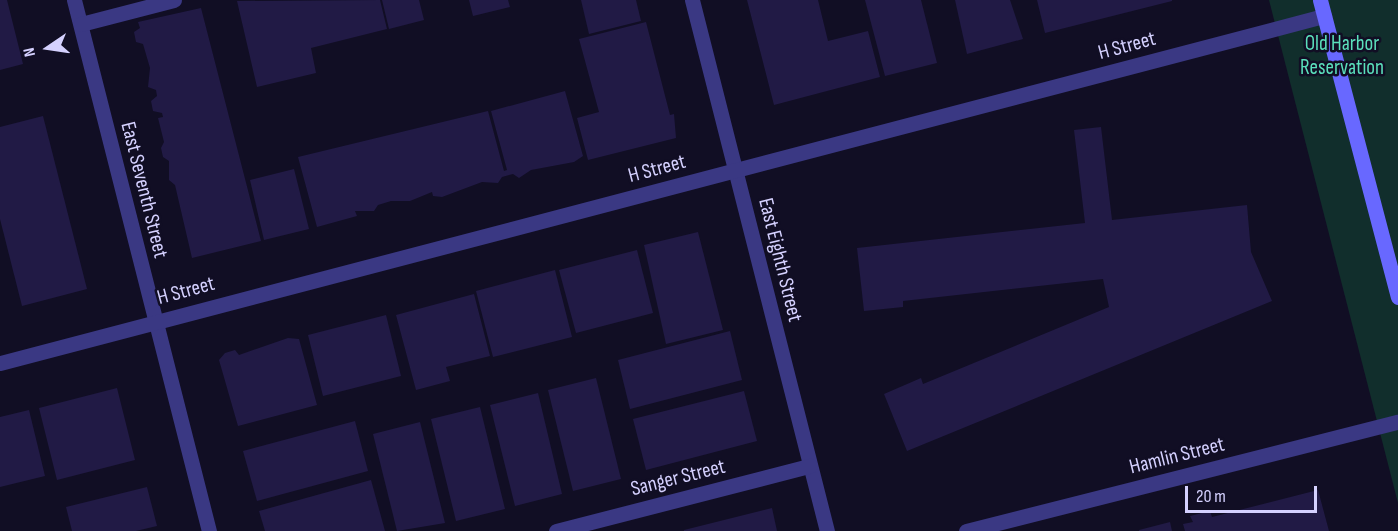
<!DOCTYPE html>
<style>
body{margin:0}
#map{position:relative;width:1398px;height:531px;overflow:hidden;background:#110e24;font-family:"Sofia Sans Condensed",sans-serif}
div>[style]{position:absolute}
.green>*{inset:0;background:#112e2c}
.building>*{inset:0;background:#211a45}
.street>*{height:15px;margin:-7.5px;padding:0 7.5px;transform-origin:7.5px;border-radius:7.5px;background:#3a3883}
.secondary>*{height:15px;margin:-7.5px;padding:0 7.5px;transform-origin:7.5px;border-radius:7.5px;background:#6868ff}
span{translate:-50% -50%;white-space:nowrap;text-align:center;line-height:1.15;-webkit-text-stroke:5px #110e24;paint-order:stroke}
.park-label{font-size:21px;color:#5be0bc}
.street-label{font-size:21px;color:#d5d1ff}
.north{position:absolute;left:18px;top:18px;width:60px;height:60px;-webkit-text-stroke:4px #110e24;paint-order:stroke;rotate:257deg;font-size:16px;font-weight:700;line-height:24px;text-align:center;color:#d5d1ff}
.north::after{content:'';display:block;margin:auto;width:21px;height:27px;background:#d5d1ff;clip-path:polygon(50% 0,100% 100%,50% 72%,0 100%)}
.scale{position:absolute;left:1185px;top:486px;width:132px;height:27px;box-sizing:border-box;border:3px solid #d5d1ff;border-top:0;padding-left:8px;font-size:18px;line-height:21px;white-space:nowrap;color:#d5d1ff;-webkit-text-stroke:4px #110e24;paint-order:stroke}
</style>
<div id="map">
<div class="green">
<div style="clip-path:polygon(1269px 0,1398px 0,1398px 503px)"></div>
</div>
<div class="building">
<div style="clip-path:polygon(0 0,7px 0,23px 64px,0 70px)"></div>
<div style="clip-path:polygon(380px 0,387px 29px,311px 48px,316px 73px,257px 87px,237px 1px)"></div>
<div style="clip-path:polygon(382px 0,419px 0,424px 20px,389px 29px)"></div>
<div style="clip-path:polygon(469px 0,508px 0,510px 7px,473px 16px)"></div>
<div style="clip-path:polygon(581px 0,636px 0,641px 21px,589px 34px)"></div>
<div style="clip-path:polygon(747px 0,818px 0,828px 41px,868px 31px,880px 77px,774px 105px)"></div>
<div style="clip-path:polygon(865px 0,921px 0,937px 63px,885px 76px)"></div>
<div style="clip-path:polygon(955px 0,1010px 0,1023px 39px,967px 54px)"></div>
<div style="clip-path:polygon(1037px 0,1172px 0,1172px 1px,1045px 33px)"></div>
<div style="clip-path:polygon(201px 8px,261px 241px,192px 258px,175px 185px,169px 180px,169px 161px,163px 157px,161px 148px,164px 142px,158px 118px,163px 117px,162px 113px,153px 111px,151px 101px,157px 96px,156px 90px,148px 87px,150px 68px,143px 44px,136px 42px,134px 32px,140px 28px,138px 22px)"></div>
<div style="clip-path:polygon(646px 22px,670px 115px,674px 114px,676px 138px,588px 160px,577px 118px,599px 112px,579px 39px)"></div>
<div style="clip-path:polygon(565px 91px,583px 156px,574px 162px,531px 170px,519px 178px,513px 174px,502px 177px,498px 183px,482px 182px,442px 197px,433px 196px,432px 192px,410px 201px,391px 201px,378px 205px,374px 211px,355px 211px,357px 216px,317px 227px,298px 157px,488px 111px,504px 171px,507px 170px,491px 111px)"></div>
<div style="clip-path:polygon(43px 116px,87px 289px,22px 306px,0 219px,0 127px)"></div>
<div style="clip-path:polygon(1101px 127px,1112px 220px,1247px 205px,1251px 252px,1272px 301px,907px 451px,884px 394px,921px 378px,923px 384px,1109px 307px,1103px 279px,903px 301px,903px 307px,864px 311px,857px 248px,1085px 223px,1074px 130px)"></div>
<div style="clip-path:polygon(294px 169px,309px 229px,264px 240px,250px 180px)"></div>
<div style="clip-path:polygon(698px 232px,723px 330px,666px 344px,644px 245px)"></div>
<div style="clip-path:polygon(637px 250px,653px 313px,576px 333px,559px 270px)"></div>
<div style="clip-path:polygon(555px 270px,572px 337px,493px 357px,476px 291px)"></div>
<div style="clip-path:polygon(474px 294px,490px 356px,446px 367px,450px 381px,416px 390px,396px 315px)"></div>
<div style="clip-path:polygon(386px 315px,401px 376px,323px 396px,308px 335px)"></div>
<div style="clip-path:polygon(730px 331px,742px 380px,630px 409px,618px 360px)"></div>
<div style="clip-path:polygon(288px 338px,299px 339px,317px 405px,238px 426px,219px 360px,225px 353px,235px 350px,239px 355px)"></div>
<div style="clip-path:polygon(596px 378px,621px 479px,573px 491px,548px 390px)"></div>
<div style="clip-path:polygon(117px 388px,135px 460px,57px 480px,39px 408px)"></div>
<div style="clip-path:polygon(744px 391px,757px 441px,646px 470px,633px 419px)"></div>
<div style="clip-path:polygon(538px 393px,562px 494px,515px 506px,490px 405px)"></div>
<div style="clip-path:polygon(480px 407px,505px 509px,456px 521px,431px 419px)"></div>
<div style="clip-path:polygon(29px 410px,45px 476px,0 487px,0 417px)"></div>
<div style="clip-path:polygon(355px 421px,368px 471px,257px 501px,243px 451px)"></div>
<div style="clip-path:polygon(420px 422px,445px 523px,397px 531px,373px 434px)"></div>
<div style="clip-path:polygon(371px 480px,385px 531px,265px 531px,259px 511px)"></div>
<div style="clip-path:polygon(147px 487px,157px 526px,136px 531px,72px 531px,66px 507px)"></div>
<div style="clip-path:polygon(1318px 490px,1329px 531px,1185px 531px,1183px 524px,1193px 522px,1190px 516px,1210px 511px,1212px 517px)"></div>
<div style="clip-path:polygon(772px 508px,777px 531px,684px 531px,684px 530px)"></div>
<div style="clip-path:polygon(1170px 522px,1172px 531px,1139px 531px,1139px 530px)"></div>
</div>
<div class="street">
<div style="left:74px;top:0;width:548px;rotate:75.74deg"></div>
<div style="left:692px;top:0;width:548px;rotate:75.74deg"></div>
<div style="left:81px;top:24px;width:96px;rotate:-14.5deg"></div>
<div style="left:0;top:363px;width:1369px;rotate:-14.69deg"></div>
<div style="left:556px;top:531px;width:262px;rotate:-14.4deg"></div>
<div style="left:966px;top:531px;width:446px;rotate:-14.2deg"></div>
</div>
<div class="secondary">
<div style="left:1320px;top:0;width:307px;rotate:75.3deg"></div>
</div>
<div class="park-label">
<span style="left:1342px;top:56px">Old Harbor<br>Reservation</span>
</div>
<div class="street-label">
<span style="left:1127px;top:46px;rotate:-15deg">H Street</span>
<span style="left:657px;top:169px;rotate:-15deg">H Street</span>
<span style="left:144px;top:190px;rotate:76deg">East Seventh Street</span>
<span style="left:780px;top:260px;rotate:76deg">East Eighth Street</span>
<span style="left:186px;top:291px;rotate:-15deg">H Street</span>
<span style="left:1177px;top:456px;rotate:-14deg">Hamlin Street</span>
<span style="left:678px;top:478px;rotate:-14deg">Sanger Street</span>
</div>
<div class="north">N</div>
<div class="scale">20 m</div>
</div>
